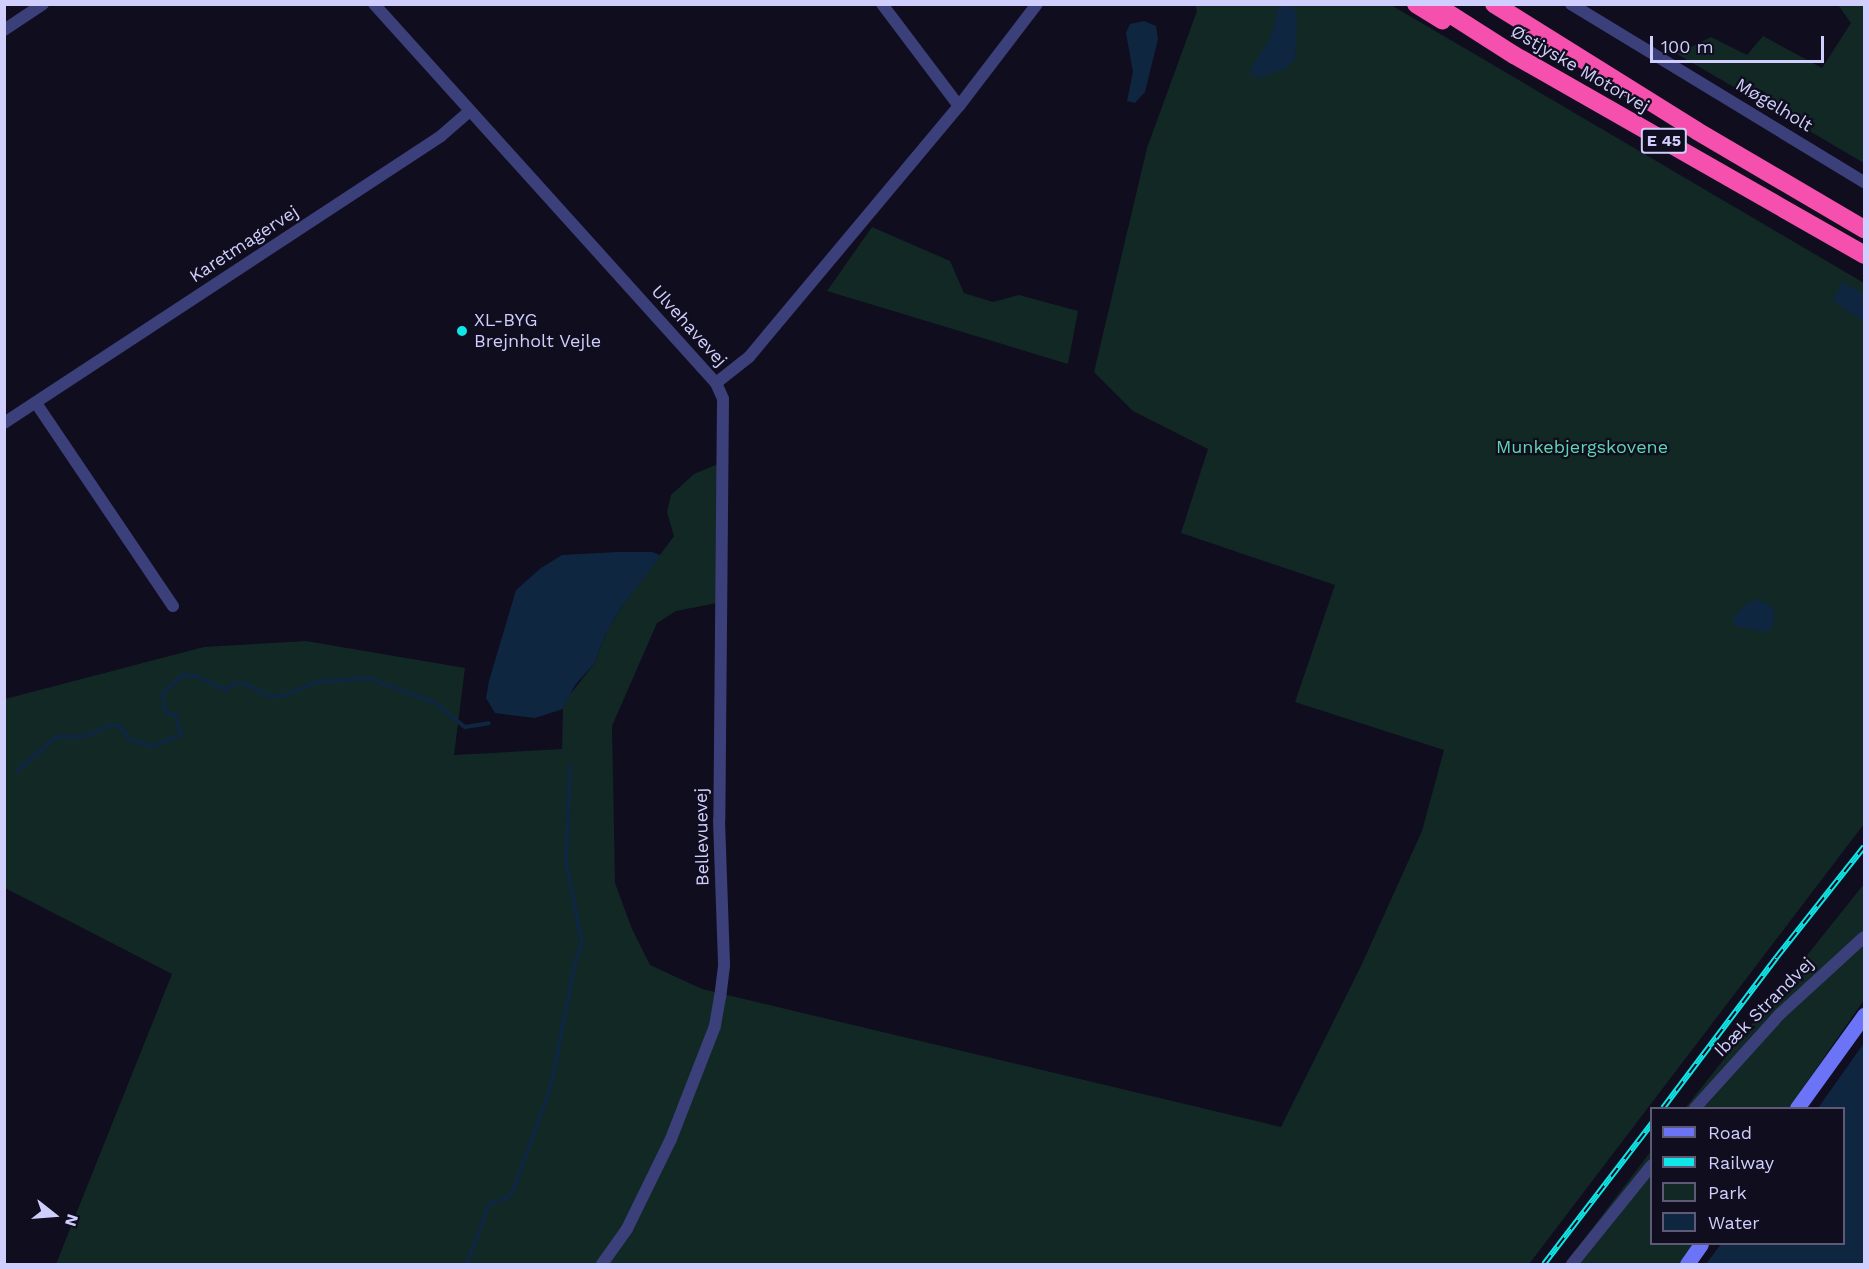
<!DOCTYPE html>
<meta charset="utf-8">
<style>
body{margin:0}
#map{position:relative;width:1869px;height:1269px;overflow:hidden;background:#0f0d1e;font-family:"Work Sans",sans-serif}
div>[style]{position:absolute}
.green>*{inset:0;background:#112825}
.water>*{inset:0;background:#0f2641}
.stream>*{height:4px;margin:-2px;padding:0 2px;transform-origin:2px;border-radius:2px;background:#0f2641}
.street>*{height:12px;margin:-6px;padding:0 6px;transform-origin:6px;border-radius:6px;background:#3b3f7a}
.secondary>*{height:15px;margin:-7.5px;padding:0 7.5px;transform-origin:7.5px;border-radius:7.5px;background:#6b74f6}
.highway>*{height:18px;margin:-9px;padding:0 9px;transform-origin:9px;border-radius:9px;background:#f550ae}
.rail>*{height:6px;margin-top:-3px;transform-origin:0;background:repeating-linear-gradient(90deg,#0f0d1e 0 11px,#0ee6e8 0 22px);box-sizing:border-box;border-block:2px solid #0ee6e8}
.dots>*{width:16px;height:16px;translate:-50% -50%;box-sizing:border-box;border:3px solid #0f0d1e;border-radius:50%}
span{translate:-50% -50%;white-space:nowrap;text-align:center;line-height:1.15;-webkit-text-stroke:4.5px #0f0d1e;paint-order:stroke}
.shield-label span{padding:2px 4px;background:#0f0d1e;border:2px solid;border-radius:4px;-webkit-text-stroke-width:0}
.shield-label{font-size:16px;color:#cfcefc;font-weight:700}
.street-label{font-size:18px;color:#cfcefc}
.poi-label{font-size:18px;color:#cfcefc}
.left{translate:0 -50%;text-align:left}
.park-label{font-size:18px;color:#5fd7ae}
.frame{position:absolute;inset:0;border:6px solid #cfcefc;pointer-events:none}
.legend{position:absolute;left:1650px;top:1107px;width:195px;height:138px;box-sizing:border-box;background:#0f0d1e;border:2px solid #5c5a77;margin:0;padding:8px 10px;list-style:none;font-size:18px;color:#cfcefc}
.legend li{display:flex;align-items:center;gap:12px;height:30px}
.legend b{width:30px;border:2px solid #5c5a77}
.north{position:absolute;left:24px;top:1185px;width:60px;height:60px;-webkit-text-stroke:4px #0f0d1e;paint-order:stroke;rotate:107deg;font-size:16px;font-weight:700;line-height:24px;text-align:center;color:#cfcefc}
.north::after{content:'';display:block;margin:auto;width:21px;height:27px;background:#cfcefc;clip-path:polygon(50% 0,100% 100%,50% 72%,0 100%)}
.scale{position:absolute;left:1650px;top:36px;width:174px;height:27px;box-sizing:border-box;border:3px solid #cfcefc;border-top:0;padding-left:8px;font-size:18px;line-height:21px;white-space:nowrap;color:#cfcefc;-webkit-text-stroke:4px #0f0d1e;paint-order:stroke}
</style>
<div id="map">
<div class="green">
<div style="clip-path:polygon(1195px 5px,1391px 5px,1864px 283px,1864px 824px,1529px 1264px,56px 1264px,172px 974px,5px 888px,5px 699px,204px 647px,306px 641px,465px 668px,454px 755px,562px 749px,563px 709px,568px 697px,594px 664px,606px 633px,622px 606px,674px 536px,667px 512px,671px 495px,694px 474px,718px 464px,717px 603px,676px 611px,657px 623px,612px 726px,615px 883px,632px 929px,650px 965px,702px 989px,1281px 1127px,1361px 966px,1422px 831px,1444px 750px,1295px 702px,1335px 585px,1181px 533px,1208px 449px,1133px 411px,1094px 372px,1147px 148px,1197px 11px)"></div>
<div style="clip-path:polygon(1838px 5px,1864px 5px,1864px 163px,1677px 54px,1711px 37px,1747px 55px,1763px 36px,1822px 68px,1851px 23px)"></div>
<div style="clip-path:polygon(872px 227px,950px 261px,964px 293px,993px 302px,1019px 295px,1078px 311px,1068px 364px,827px 291px)"></div>
<div style="clip-path:polygon(1864px 884px,1864px 1000px,1789px 1108px,1685px 1108px)"></div>
<div style="clip-path:polygon(1651px 1151px,1652px 1244px,1695px 1244px,1680px 1264px,1565px 1264px)"></div>
</div>
<div class="water">
<div style="clip-path:polygon(1286px 5px,1292px 5px,1297px 14px,1295px 58px,1287px 68px,1259px 78px,1254px 76px,1251px 73px,1252px 66px,1270px 39px,1278px 8px)"></div>
<div style="clip-path:polygon(1144px 21px,1156px 26px,1158px 39px,1145px 92px,1135px 103px,1127px 101px,1133px 72px,1126px 33px,1130px 24px)"></div>
<div style="clip-path:polygon(1842px 282px,1864px 294px,1864px 322px,1833px 301px)"></div>
<div style="clip-path:polygon(617px 552px,652px 552px,660px 555px,658px 560px,622px 606px,606px 633px,594px 664px,575px 685px,563px 709px,535px 718px,495px 713px,486px 698px,489px 681px,516px 590px,541px 568px,562px 555px)"></div>
<div style="clip-path:polygon(1759px 600px,1770px 605px,1774px 611px,1774px 621px,1771px 629px,1765px 632px,1735px 626px,1733px 618px,1736px 614px,1749px 602px)"></div>
<div style="clip-path:polygon(1864px 1043px,1864px 1264px,1706px 1264px,1721px 1244px,1844px 1244px,1844px 1108px,1818px 1108px)"></div>
</div>
<div class="stream">
<div style="left:17px;top:771px;width:52px;rotate:-41.1deg"></div>
<div style="left:56px;top:737px;width:30px;rotate:-2deg"></div>
<div style="left:86px;top:736px;width:27px;rotate:-24deg"></div>
<div style="left:111px;top:725px;width:9px;rotate:6deg"></div>
<div style="left:120px;top:726px;width:16px;rotate:55deg"></div>
<div style="left:129px;top:739px;width:24px;rotate:17deg"></div>
<div style="left:152px;top:746px;width:31px;rotate:-22deg"></div>
<div style="left:181px;top:734px;width:20px;rotate:-105deg"></div>
<div style="left:176px;top:715px;width:11px;rotate:-165deg"></div>
<div style="left:165px;top:712px;width:19px;rotate:-96deg"></div>
<div style="left:163px;top:693px;width:27px;rotate:-42deg"></div>
<div style="left:183px;top:675px;width:13px;rotate:4deg"></div>
<div style="left:196px;top:676px;width:33px;rotate:25deg"></div>
<div style="left:226px;top:690px;width:11px;rotate:-38deg"></div>
<div style="left:235px;top:683px;width:9px"></div>
<div style="left:244px;top:683px;width:30px;rotate:28deg"></div>
<div style="left:270px;top:697px;width:15px;rotate:-8deg"></div>
<div style="left:285px;top:695px;width:35px;rotate:-22deg"></div>
<div style="left:318px;top:682px;width:51px;rotate:-4.5deg"></div>
<div style="left:369px;top:678px;width:71px;rotate:20.7deg"></div>
<div style="left:435px;top:703px;width:38px;rotate:39deg"></div>
<div style="left:465px;top:727px;width:24px;rotate:-9deg"></div>
<div style="left:467px;top:1264px;width:64px;rotate:-69.9deg"></div>
<div style="left:489px;top:1204px;width:23px;rotate:-20deg"></div>
<div style="left:511px;top:1196px;width:117px;rotate:-70deg"></div>
<div style="left:551px;top:1086px;width:125px;rotate:-79deg"></div>
<div style="left:575px;top:963px;width:21px;rotate:-71deg"></div>
<div style="left:582px;top:943px;width:83px;rotate:-101.2deg"></div>
<div style="left:566px;top:862px;width:96px;rotate:-87.6deg"></div>
</div>
<div class="street">
<div style="left:374px;top:4px;width:510px;rotate:47.94deg"></div>
<div style="left:716px;top:383px;width:17px;rotate:66deg"></div>
<div style="left:723px;top:399px;width:421px;rotate:90.5deg"></div>
<div style="left:719px;top:820px;width:146px;rotate:88deg"></div>
<div style="left:724px;top:966px;width:31px;rotate:97deg"></div>
<div style="left:720px;top:997px;width:29px;rotate:100deg"></div>
<div style="left:715px;top:1026px;width:121px;rotate:111.3deg"></div>
<div style="left:671px;top:1139px;width:100px;rotate:116.1deg"></div>
<div style="left:627px;top:1229px;width:43px;rotate:125.5deg"></div>
<div style="left:882px;top:4px;width:128px;rotate:53deg"></div>
<div style="left:1571px;top:4px;width:343px;rotate:31.3deg"></div>
<div style="left:4px;top:30px;width:47px;rotate:-33.7deg"></div>
<div style="left:716px;top:383px;width:42px;rotate:-38.2deg"></div>
<div style="left:749px;top:357px;width:327px;rotate:-50.1deg"></div>
<div style="left:959px;top:106px;width:128px;rotate:-52.6deg"></div>
<div style="left:36px;top:403px;width:245px;rotate:56deg"></div>
<div style="left:4px;top:423px;width:523px;rotate:-33.29deg"></div>
<div style="left:441px;top:136px;width:38px;rotate:-41deg"></div>
<div style="left:1695px;top:1108px;width:127px;rotate:-47.9deg"></div>
<div style="left:1780px;top:1014px;width:114px;rotate:-42.5deg"></div>
<div style="left:1572px;top:1264px;width:127px;rotate:-51.1deg"></div>
</div>
<div class="secondary">
<div style="left:1797px;top:1108px;width:115px;rotate:-54.2deg"></div>
<div style="left:1687px;top:1264px;width:24px;rotate:-55deg"></div>
</div>
<div class="highway">
<div style="left:1416px;top:4px;width:31px;rotate:32deg"></div>
<div style="left:1434px;top:4px;width:95px;rotate:32.5deg"></div>
<div style="left:1514px;top:55px;width:403px;rotate:29.7deg"></div>
<div style="left:1494px;top:4px;width:239px;rotate:32deg"></div>
<div style="left:1697px;top:131px;width:194px;rotate:30.4deg"></div>
</div>
<div class="rail">
<div style="left:1663px;top:1108px;width:188px;rotate:-53deg"></div>
<div style="left:1776px;top:958px;width:142px;rotate:-51.6deg"></div>
<div style="left:1544px;top:1264px;width:178px;rotate:-52.5deg"></div>
</div>
<div class="dots">
<div style="left:462px;top:331px;background:#0ee6e8"></div>
</div>
<div class="shield-label">
<span style="left:1664px;top:141px">E 45</span>
</div>
<div class="street-label">
<span style="left:1580px;top:69px;rotate:30deg">Østjyske Motorvej</span>
<span style="left:1774px;top:105px;rotate:31deg">Møgelholt</span>
<span style="left:244px;top:244px;rotate:-33deg">Karetmagervej</span>
<span style="left:689px;top:326px;rotate:48deg">Ulvehavevej</span>
<span style="left:702px;top:837px;rotate:-91deg">Bellevuevej</span>
<span style="left:1764px;top:1007px;rotate:-45deg">Ibæk Strandvej</span>
</div>
<div class="poi-label">
<span class="left" style="left:474px;top:331px">XL-BYG<br>Brejnholt Vejle</span>
</div>
<div class="park-label">
<span style="left:1582px;top:447px">Munkebjergskovene</span>
</div>
<div class="frame"></div>
<ul class="legend">
<li><b style="height:8px;background:#6b74f6"></b>Road</li>
<li><b style="height:8px;background:#0ee6e8"></b>Railway</li>
<li><b style="height:16px;background:#112825"></b>Park</li>
<li><b style="height:16px;background:#0f2641"></b>Water</li>
</ul>
<div class="north">N</div>
<div class="scale">100 m</div>
</div>
